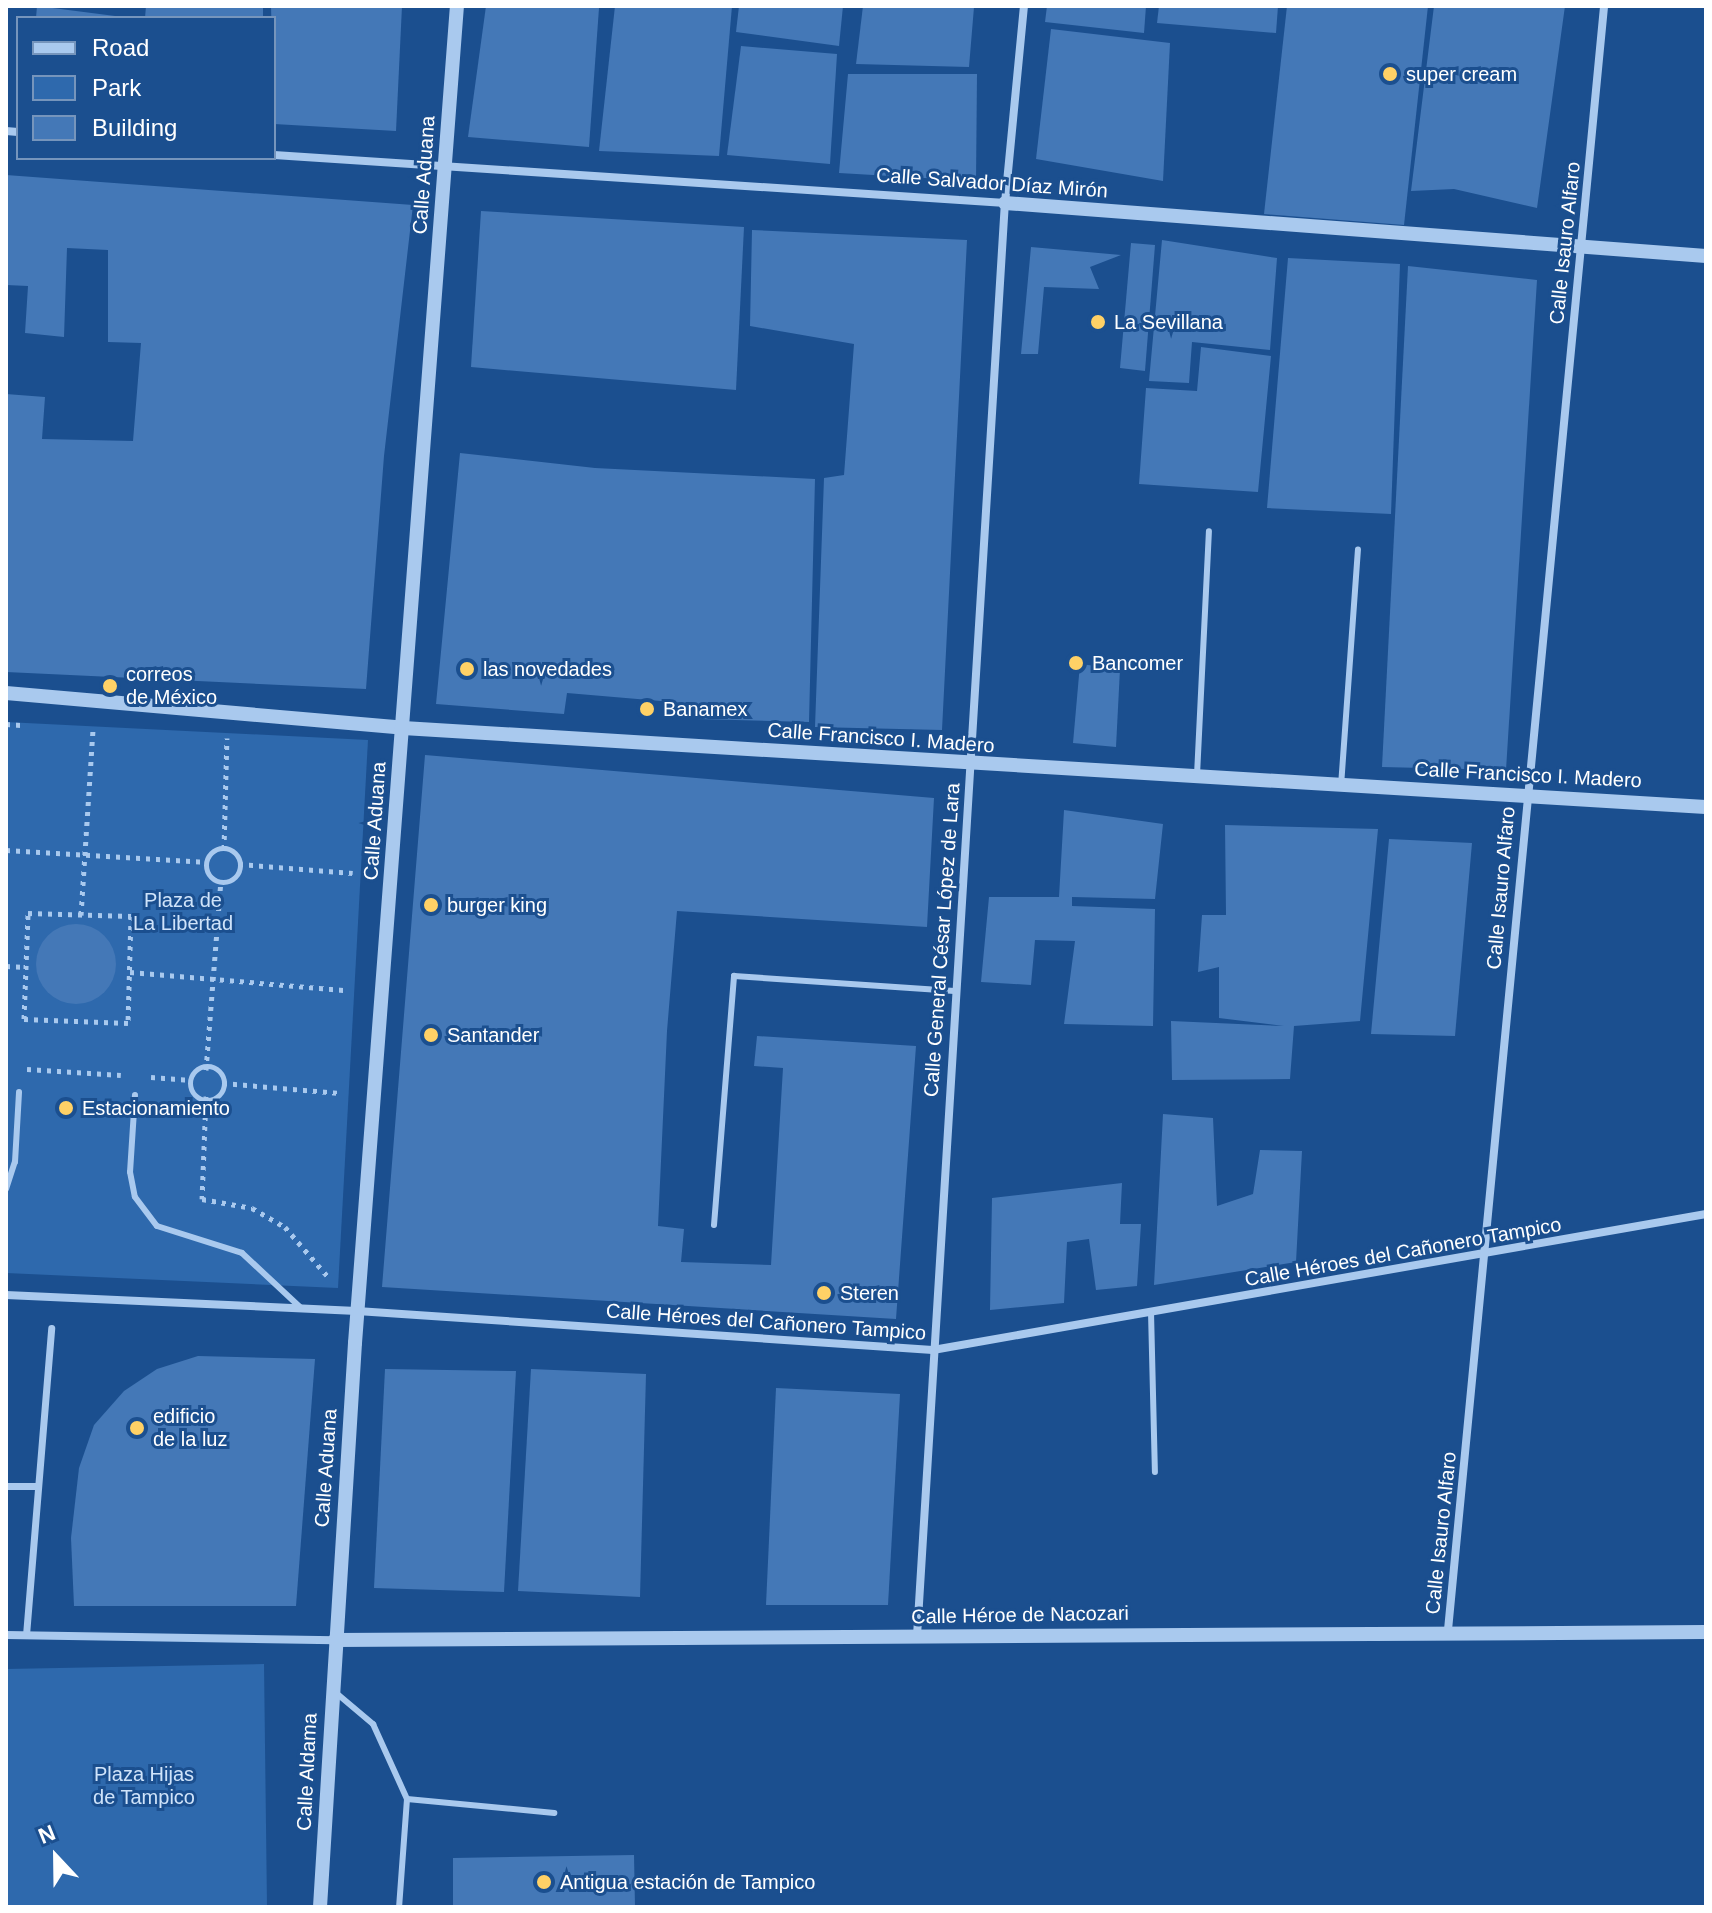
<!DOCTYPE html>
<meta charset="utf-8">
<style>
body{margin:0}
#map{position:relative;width:1712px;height:1913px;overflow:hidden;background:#1b4f8f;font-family:Arial,sans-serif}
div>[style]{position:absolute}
.green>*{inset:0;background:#2e69ad}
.building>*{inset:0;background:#4478b7}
.round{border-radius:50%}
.path>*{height:5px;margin-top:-2.5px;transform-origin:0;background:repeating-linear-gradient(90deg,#a9c9ee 0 4px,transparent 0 10px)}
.path>.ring{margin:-2.5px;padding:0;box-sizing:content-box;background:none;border:5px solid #a9c9ee;border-radius:50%}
.service>*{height:6px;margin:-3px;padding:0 3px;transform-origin:3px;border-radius:3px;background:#a9c9ee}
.pedestrian>*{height:7px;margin:-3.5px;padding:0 3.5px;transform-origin:3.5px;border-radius:3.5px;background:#a9c9ee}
.minor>*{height:8px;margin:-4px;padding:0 4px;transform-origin:4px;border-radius:4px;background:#a9c9ee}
.tertiary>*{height:14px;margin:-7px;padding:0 7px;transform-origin:7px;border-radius:7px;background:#a9c9ee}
.dots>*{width:22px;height:22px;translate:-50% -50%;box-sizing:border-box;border:4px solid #1b4f8f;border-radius:50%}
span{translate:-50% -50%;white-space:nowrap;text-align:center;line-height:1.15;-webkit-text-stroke:6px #1b4f8f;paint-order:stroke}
.poi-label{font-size:20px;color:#fff}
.left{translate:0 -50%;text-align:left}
.street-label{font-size:20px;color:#fff}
.park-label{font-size:20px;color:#cfe3fa}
.frame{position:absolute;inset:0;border:8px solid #fff;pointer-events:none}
.legend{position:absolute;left:16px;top:16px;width:260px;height:144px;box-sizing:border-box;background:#1b4f8f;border:2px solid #7695bc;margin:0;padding:10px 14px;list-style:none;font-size:24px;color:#fff}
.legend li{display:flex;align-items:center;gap:16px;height:40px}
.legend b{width:40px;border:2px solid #7695bc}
.north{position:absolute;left:16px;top:1817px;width:80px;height:80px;-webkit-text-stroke:6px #1b4f8f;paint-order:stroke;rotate:338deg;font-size:22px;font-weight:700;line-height:32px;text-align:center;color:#fff}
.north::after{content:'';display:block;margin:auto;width:28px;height:36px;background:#fff;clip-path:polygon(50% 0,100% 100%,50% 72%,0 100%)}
</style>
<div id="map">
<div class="green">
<div style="clip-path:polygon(6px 722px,368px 740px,338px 1288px,6px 1273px)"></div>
<div style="clip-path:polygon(264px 1664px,267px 1907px,6px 1907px,6px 1669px)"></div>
</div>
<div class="building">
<div style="clip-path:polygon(37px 6px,115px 16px,115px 18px,36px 18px)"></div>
<div style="clip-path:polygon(146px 6px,263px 6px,263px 18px,145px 18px)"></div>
<div style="clip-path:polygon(271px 6px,402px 6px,396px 131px,274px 124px)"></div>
<div style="clip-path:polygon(486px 6px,599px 8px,589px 147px,468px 137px)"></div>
<div style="clip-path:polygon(615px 6px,732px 6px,719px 156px,599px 151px)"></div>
<div style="clip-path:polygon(739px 6px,843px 6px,839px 46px,736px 32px)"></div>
<div style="clip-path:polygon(863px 6px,974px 7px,969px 67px,856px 64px)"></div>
<div style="clip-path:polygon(1047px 6px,1146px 6px,1144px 33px,1045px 22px)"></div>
<div style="clip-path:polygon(1159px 6px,1278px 6px,1276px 33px,1157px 23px)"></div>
<div style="clip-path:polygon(1287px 6px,1428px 6px,1404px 225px,1264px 214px)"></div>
<div style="clip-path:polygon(1434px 6px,1565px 6px,1537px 208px,1454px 189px,1411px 191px)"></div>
<div style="clip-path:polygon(1051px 29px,1170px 43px,1163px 181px,1036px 159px)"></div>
<div style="clip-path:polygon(741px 46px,837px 54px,830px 164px,727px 155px)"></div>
<div style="clip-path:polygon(848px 74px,977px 74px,976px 181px,839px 173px)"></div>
<div style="clip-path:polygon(6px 175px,413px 205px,384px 456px,366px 689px,6px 672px,6px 394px,45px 397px,42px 439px,133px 441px,141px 343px,108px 342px,108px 250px,67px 248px,64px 337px,25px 333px,28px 286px,6px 285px)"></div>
<div style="clip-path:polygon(481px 211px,744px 227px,736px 390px,471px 367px)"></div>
<div style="clip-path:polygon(752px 230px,967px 240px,942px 730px,815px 727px,824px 478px,844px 475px,854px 344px,750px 326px)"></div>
<div style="clip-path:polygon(1162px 240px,1277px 258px,1270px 350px,1192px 342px,1189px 383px,1149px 381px)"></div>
<div style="clip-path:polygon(1131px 243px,1155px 245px,1145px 371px,1120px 368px)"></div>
<div style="clip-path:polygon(1031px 247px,1121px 255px,1090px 267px,1099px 289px,1044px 287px,1038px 354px,1021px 354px)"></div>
<div style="clip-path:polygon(1288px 258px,1400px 264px,1391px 514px,1267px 508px)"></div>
<div style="clip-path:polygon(1408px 266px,1537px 280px,1506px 770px,1382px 767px)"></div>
<div style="clip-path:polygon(1201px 347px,1271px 356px,1258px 492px,1139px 484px,1146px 388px,1197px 391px)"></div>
<div style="clip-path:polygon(460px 453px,595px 468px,815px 479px,809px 722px,696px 719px,696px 704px,567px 693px,564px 714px,436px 704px)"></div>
<div style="clip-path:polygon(1080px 664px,1120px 669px,1116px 747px,1073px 743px)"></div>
<div style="clip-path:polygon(425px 755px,934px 798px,927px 927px,677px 911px,667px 1031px,658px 1226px,684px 1229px,681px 1262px,771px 1265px,783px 1068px,754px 1066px,757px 1036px,916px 1046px,896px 1319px,382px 1287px)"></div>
<div style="clip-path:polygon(1064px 810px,1163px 824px,1155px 899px,1072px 897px,1072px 906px,1155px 909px,1153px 1026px,1064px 1024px,1075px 941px,1035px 940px,1031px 985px,981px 982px,989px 897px,1059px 897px)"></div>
<div style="clip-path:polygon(1225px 825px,1378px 829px,1360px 1021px,1294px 1026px,1290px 1079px,1172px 1080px,1171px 1021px,1284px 1026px,1219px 1018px,1219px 967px,1198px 972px,1202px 915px,1226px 915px)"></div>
<div style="clip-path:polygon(1389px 839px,1472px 843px,1455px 1036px,1371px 1034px)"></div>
<div class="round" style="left:36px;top:924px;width:80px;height:80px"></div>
<div style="clip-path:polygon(1163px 1114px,1213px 1118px,1217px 1206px,1253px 1194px,1260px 1150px,1302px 1151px,1296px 1262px,1154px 1285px)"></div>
<div style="clip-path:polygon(1122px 1183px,1120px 1224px,1141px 1224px,1137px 1286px,1096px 1290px,1089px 1239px,1067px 1242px,1064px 1303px,990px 1310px,992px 1198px)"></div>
<div style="clip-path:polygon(198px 1356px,315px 1359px,296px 1606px,74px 1606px,71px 1538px,79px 1468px,94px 1425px,124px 1391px,157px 1369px)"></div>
<div style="clip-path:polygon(385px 1369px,516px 1371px,504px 1592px,374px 1588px)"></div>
<div style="clip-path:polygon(531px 1369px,646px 1374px,640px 1597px,518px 1591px)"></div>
<div style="clip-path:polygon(776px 1388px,900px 1394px,888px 1605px,766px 1605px)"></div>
<div style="clip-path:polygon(634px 1855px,635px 1907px,453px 1907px,453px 1858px)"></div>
</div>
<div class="path">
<div style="left:6px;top:724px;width:15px;rotate:4deg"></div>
<div class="ring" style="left:206px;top:848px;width:29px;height:29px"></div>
<div style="left:224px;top:849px;width:111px;rotate:-88.5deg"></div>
<div style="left:6px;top:850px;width:202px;rotate:3.4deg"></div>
<div style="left:239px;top:864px;width:114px;rotate:4.5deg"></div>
<div style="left:28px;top:913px;width:103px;rotate:1.7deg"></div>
<div style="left:131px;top:916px;width:107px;rotate:91.6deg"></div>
<div style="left:128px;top:1023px;width:104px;rotate:-177.8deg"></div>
<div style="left:24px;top:1019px;width:106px;rotate:-87.8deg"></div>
<div style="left:81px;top:915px;width:186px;rotate:-86.3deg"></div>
<div style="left:6px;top:966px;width:20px;rotate:3deg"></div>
<div style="left:130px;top:972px;width:217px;rotate:4.8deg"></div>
<div class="ring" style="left:190px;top:1066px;width:29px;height:29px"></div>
<div style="left:27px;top:1069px;width:94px;rotate:3.7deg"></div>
<div style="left:206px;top:1070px;width:191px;rotate:-85.5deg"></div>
<div style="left:151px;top:1077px;width:40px;rotate:4.3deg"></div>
<div style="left:223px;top:1083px;width:117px;rotate:4.9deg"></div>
<div style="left:206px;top:1096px;width:103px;rotate:92.2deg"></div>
<div style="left:202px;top:1199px;width:51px;rotate:10.2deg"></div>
<div style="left:252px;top:1208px;width:38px;rotate:30deg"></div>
<div style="left:285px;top:1227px;width:67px;rotate:49.2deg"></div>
</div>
<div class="service">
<div style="left:1197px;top:775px;width:244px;rotate:-87.2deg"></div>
<div style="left:1341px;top:786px;width:237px;rotate:-85.9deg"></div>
<div style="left:135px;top:1095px;width:77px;rotate:93.7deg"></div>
<div style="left:130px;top:1172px;width:25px;rotate:79deg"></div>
<div style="left:135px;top:1197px;width:36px;rotate:53deg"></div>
<div style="left:157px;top:1226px;width:89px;rotate:17.6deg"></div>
<div style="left:242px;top:1253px;width:81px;rotate:43deg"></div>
<div style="left:6px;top:1189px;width:28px;rotate:-72deg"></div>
<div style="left:15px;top:1162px;width:70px;rotate:-86.7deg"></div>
<div style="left:714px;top:1225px;width:250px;rotate:-85.4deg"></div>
<div style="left:734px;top:976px;width:221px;rotate:3.9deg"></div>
<div style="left:1151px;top:1312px;width:160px;rotate:88.6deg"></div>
<div style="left:335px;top:1692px;width:50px;rotate:40.1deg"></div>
<div style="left:373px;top:1724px;width:82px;rotate:65.6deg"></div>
<div style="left:407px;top:1799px;width:108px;rotate:94.2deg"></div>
<div style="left:407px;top:1799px;width:148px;rotate:5.4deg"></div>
</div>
<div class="pedestrian">
<div style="left:6px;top:1486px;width:31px"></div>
<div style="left:26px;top:1635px;width:308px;rotate:-85.3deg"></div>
</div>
<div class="minor">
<div style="left:6px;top:131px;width:12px;rotate:5deg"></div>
<div style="left:274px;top:155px;width:733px;rotate:3.76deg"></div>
<div style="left:6px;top:1295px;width:351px;rotate:2.6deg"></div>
<div style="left:357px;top:1311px;width:577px;rotate:3.87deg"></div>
<div style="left:933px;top:1350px;width:785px;rotate:-9.98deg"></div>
<div style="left:1448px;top:1630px;width:1631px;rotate:-84.51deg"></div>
<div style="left:6px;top:1635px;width:329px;rotate:0.9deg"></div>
<div style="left:917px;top:1636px;width:1436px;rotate:-86.49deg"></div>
<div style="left:1005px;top:203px;width:198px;rotate:-84.5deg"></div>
</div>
<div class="tertiary">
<div style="left:1005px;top:203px;width:703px;rotate:4.32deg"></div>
<div style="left:6px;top:693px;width:399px;rotate:5deg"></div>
<div style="left:403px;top:728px;width:1305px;rotate:3.47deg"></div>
<div style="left:335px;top:1640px;width:1371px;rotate:-0.33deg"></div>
<div style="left:320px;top:1907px;width:565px;rotate:-86.45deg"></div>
<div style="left:355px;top:1343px;width:1341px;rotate:-85.64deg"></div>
</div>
<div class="dots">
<div style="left:1390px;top:74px;background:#ffd166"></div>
<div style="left:1098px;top:322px;background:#ffd166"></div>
<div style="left:1076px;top:663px;background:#ffd166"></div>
<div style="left:467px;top:669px;background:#ffd166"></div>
<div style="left:110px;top:686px;background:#ffd166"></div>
<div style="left:647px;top:709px;background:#ffd166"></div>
<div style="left:431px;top:905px;background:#ffd166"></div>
<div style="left:431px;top:1035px;background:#ffd166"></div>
<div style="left:66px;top:1108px;background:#ffd166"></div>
<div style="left:824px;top:1293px;background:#ffd166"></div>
<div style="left:137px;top:1428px;background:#ffd166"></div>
<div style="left:544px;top:1882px;background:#ffd166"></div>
</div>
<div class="poi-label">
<span class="left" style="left:1406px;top:74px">super cream</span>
<span class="left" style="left:1114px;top:322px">La Sevillana</span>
<span class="left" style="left:1092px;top:663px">Bancomer</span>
<span class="left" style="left:483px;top:669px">las novedades</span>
<span class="left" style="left:126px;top:686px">correos<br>de México</span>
<span class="left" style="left:663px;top:709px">Banamex</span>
<span class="left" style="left:447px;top:905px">burger king</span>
<span class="left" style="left:447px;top:1035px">Santander</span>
<span class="left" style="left:82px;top:1108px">Estacionamiento</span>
<span class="left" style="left:840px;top:1293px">Steren</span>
<span class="left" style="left:153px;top:1428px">edificio<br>de la luz</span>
<span class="left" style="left:560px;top:1882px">Antigua estación de Tampico</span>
</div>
<div class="street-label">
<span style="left:424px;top:175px;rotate:-86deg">Calle Aduana</span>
<span style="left:992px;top:183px;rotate:4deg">Calle Salvador Díaz Mirón</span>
<span style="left:1565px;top:243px;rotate:-84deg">Calle Isauro Alfaro</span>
<span style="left:881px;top:738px;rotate:4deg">Calle Francisco I. Madero</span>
<span style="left:1528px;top:775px;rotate:3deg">Calle Francisco I. Madero</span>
<span style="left:375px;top:821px;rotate:-86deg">Calle Aduana</span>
<span style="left:1501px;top:888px;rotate:-85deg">Calle Isauro Alfaro</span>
<span style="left:942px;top:940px;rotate:-86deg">Calle General César López de Lara</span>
<span style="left:1403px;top:1252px;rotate:-10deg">Calle Héroes del Cañonero Tampico</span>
<span style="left:766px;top:1322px;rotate:4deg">Calle Héroes del Cañonero Tampico</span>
<span style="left:326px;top:1468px;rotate:-86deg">Calle Aduana</span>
<span style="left:1441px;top:1533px;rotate:-84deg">Calle Isauro Alfaro</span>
<span style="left:1020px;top:1615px;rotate:-1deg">Calle Héroe de Nacozari</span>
<span style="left:307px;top:1772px;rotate:-87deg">Calle Aldama</span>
</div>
<div class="park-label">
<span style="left:183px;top:912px">Plaza de<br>La Libertad</span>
<span style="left:144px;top:1786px">Plaza Hijas<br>de Tampico</span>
</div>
<div class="frame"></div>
<ul class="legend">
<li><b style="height:10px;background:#a9c9ee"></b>Road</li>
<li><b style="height:22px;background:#2e69ad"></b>Park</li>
<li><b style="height:22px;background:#4478b7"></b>Building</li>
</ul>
<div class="north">N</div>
</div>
